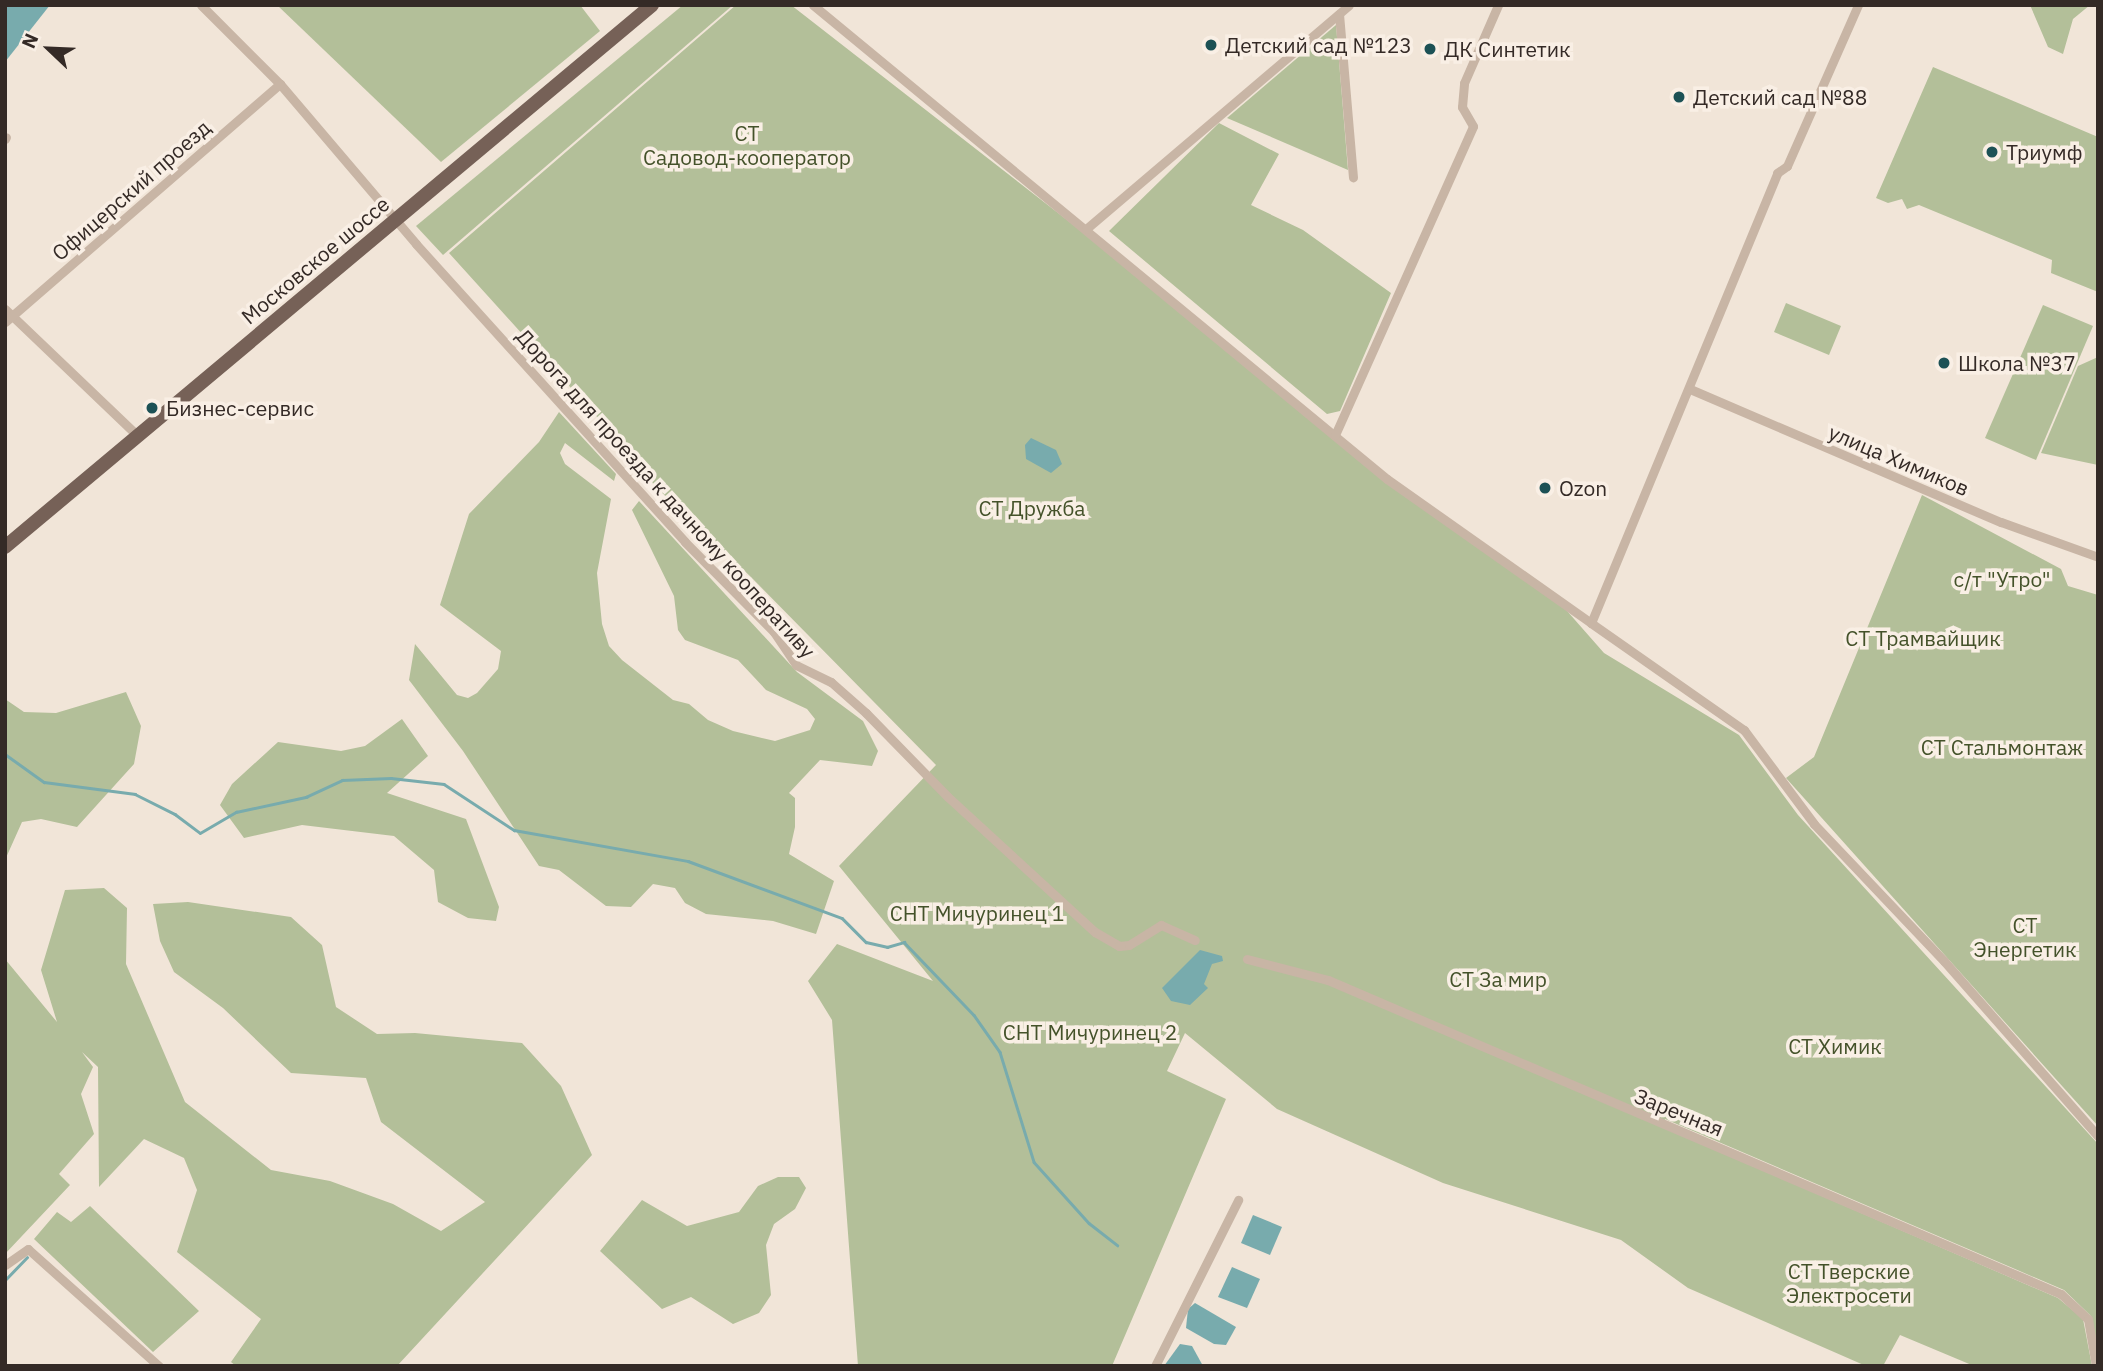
<!DOCTYPE html>
<meta charset="utf-8">
<style>
body{margin:0}
#map{position:relative;width:2103px;height:1371px;overflow:hidden;background:#f1e5d8;font-family:"IBM Plex Sans",sans-serif}
div>[style]{position:absolute}
.green>*{inset:0;background:#b3bf99}
.water>*{inset:0;background:#78abad}
.stream>*{height:2.5px;margin:-1.25px;padding:0 1.25px;transform-origin:1.25px;border-radius:1.25px;background:#78abad}
.minor>*{height:9px;margin:-4.5px;padding:0 4.5px;transform-origin:4.5px;border-radius:4.5px;background:#c8b5a5}
.primary>*{height:14px;margin:-7px;padding:0 7px;transform-origin:7px;border-radius:7px;background:#766157}
.dots>*{width:19px;height:19px;translate:-50% -50%;box-sizing:border-box;border:4px solid #f9efe5;border-radius:50%}
span{translate:-50% -50%;white-space:nowrap;text-align:center;line-height:1.15;-webkit-text-stroke:7px #f9efe5;paint-order:stroke}
.poi-label{font-size:21px;color:#342a26}
.left{translate:0 -50%;text-align:left}
.park-label{font-size:21px;color:#44522a}
.street-label{font-size:21px;color:#342a26}
.frame{position:absolute;inset:0;border:7px solid #342a26;pointer-events:none}
.north{position:absolute;left:14px;top:14px;width:70px;height:70px;-webkit-text-stroke:5px #f9efe5;paint-order:stroke;rotate:293deg;font-size:19px;font-weight:700;line-height:28px;text-align:center;color:#342a26}
.north::after{content:'';display:block;margin:auto;width:24px;height:32px;background:#342a26;clip-path:polygon(50% 0,100% 100%,50% 72%,0 100%)}
</style>
<div id="map">
<div class="green">
<div style="clip-path:polygon(277px 5px,580px 5px,600px 31px,441px 162px)"></div>
<div style="clip-path:polygon(683px 5px,733px 5px,443px 255px,416px 226px)"></div>
<div style="clip-path:polygon(736px 5px,791px 5px,1216px 336px,1382px 476px,1553px 595px,1604px 653px,1739px 735px,1798px 815px,2098px 1144px,2098px 1353px,2091px 1316px,2064px 1290px,1665px 1119px,1662px 1127px,2058px 1298px,2083px 1319px,2092px 1366px,1974px 1366px,1900px 1335px,1883px 1366px,1866px 1366px,1688px 1288px,1621px 1240px,1443px 1183px,1277px 1109px,1185px 1033px,1167px 1071px,1226px 1099px,1112px 1366px,858px 1366px,832px 1020px,808px 981px,837px 944px,933px 981px,839px 866px,936px 765px,751px 577px,641px 473px,598px 418px,449px 253px)"></div>
<div style="clip-path:polygon(2030px 5px,2090px 5px,2073px 19px,2063px 54px,2048px 47px)"></div>
<div style="clip-path:polygon(1336px 25px,1348px 170px,1227px 118px)"></div>
<div style="clip-path:polygon(1933px 67px,2098px 137px,2098px 292px,2051px 273px,2052px 260px,1919px 205px,1907px 209px,1902px 199px,1888px 203px,1876px 198px)"></div>
<div style="clip-path:polygon(1219px 123px,1279px 154px,1251px 205px,1303px 230px,1391px 293px,1340px 411px,1327px 414px,1109px 231px)"></div>
<div style="clip-path:polygon(1786px 303px,1841px 326px,1829px 355px,1774px 332px)"></div>
<div style="clip-path:polygon(2043px 305px,2093px 326px,2036px 460px,1985px 438px)"></div>
<div style="clip-path:polygon(2098px 357px,2098px 465px,2041px 453px,2078px 366px)"></div>
<div style="clip-path:polygon(559px 412px,616px 474px,614px 481px,565px 443px,560px 453px,565px 464px,611px 499px,597px 573px,602px 624px,609px 646px,622px 660px,673px 700px,689px 704px,708px 720px,733px 731px,775px 741px,810px 730px,815px 719px,807px 709px,766px 690px,738px 660px,685px 640px,678px 630px,674px 596px,632px 510px,639px 501px,797px 672px,863px 721px,878px 751px,872px 766px,820px 760px,789px 793px,795px 798px,795px 827px,789px 854px,834px 881px,816px 934px,773px 921px,706px 914px,685px 903px,675px 888px,653px 884px,631px 907px,606px 906px,559px 870px,539px 866px,463px 751px,409px 680px,415px 644px,457px 695px,468px 698px,477px 693px,498px 669px,501px 651px,440px 605px,469px 514px,539px 442px)"></div>
<div style="clip-path:polygon(1922px 495px,2061px 569px,2068px 586px,2098px 595px,2098px 1126px,1786px 778px,1814px 757px)"></div>
<div style="clip-path:polygon(126px 692px,141px 726px,134px 764px,77px 827px,41px 819px,22px 822px,5px 860px,5px 699px,24px 712px,56px 713px)"></div>
<div style="clip-path:polygon(402px 719px,428px 756px,387px 793px,466px 819px,499px 907px,496px 921px,468px 918px,438px 902px,434px 870px,394px 836px,302px 825px,244px 838px,220px 805px,232px 784px,278px 742px,341px 751px,365px 746px)"></div>
<div style="clip-path:polygon(104px 888px,127px 908px,126px 964px,185px 1102px,271px 1170px,330px 1181px,393px 1204px,441px 1231px,485px 1202px,381px 1122px,366px 1078px,291px 1073px,223px 1008px,174px 972px,160px 941px,153px 904px,188px 902px,291px 917px,322px 945px,336px 1007px,377px 1034px,415px 1033px,522px 1043px,561px 1086px,592px 1155px,397px 1366px,236px 1366px,231px 1362px,261px 1319px,177px 1252px,197px 1190px,184px 1158px,144px 1139px,99px 1187px,98px 1067px,82px 1052px,93px 1067px,81px 1094px,94px 1134px,59px 1174px,70px 1185px,5px 1254px,5px 959px,57px 1022px,41px 970px,65px 890px)"></div>
<div style="clip-path:polygon(778px 1177px,799px 1177px,806px 1188px,795px 1209px,774px 1224px,766px 1245px,771px 1295px,759px 1313px,733px 1324px,691px 1297px,662px 1309px,600px 1251px,642px 1200px,687px 1226px,739px 1212px,758px 1186px)"></div>
<div style="clip-path:polygon(90px 1206px,199px 1311px,153px 1352px,34px 1239px,57px 1212px,71px 1222px)"></div>
</div>
<div class="water">
<div style="clip-path:polygon(5px 5px,50px 5px,5px 62px)"></div>
<div style="clip-path:polygon(1031px 438px,1056px 450px,1062px 464px,1051px 473px,1026px 459px,1025px 445px)"></div>
<div style="clip-path:polygon(1200px 950px,1222px 956px,1223px 961px,1212px 964px,1204px 984px,1208px 988px,1190px 1005px,1171px 1001px,1162px 988px)"></div>
<div style="clip-path:polygon(1253px 1215px,1282px 1227px,1270px 1255px,1241px 1243px)"></div>
<div style="clip-path:polygon(1232px 1267px,1260px 1279px,1247px 1308px,1218px 1297px)"></div>
<div style="clip-path:polygon(1195px 1303px,1236px 1327px,1226px 1345px,1214px 1344px,1186px 1328px,1188px 1309px)"></div>
<div style="clip-path:polygon(1180px 1344px,1192px 1346px,1203px 1366px,1164px 1366px)"></div>
</div>
<div class="stream">
<div style="left:5px;top:754px;width:48px;rotate:35.7deg"></div>
<div style="left:44px;top:782px;width:92px;rotate:7.5deg"></div>
<div style="left:135px;top:794px;width:45px;rotate:26.6deg"></div>
<div style="left:175px;top:814px;width:31px;rotate:37deg"></div>
<div style="left:200px;top:833px;width:42px;rotate:-30.3deg"></div>
<div style="left:236px;top:812px;width:72px;rotate:-12.1deg"></div>
<div style="left:306px;top:797px;width:40px;rotate:-25deg"></div>
<div style="left:342px;top:780px;width:49px;rotate:-2.3deg"></div>
<div style="left:391px;top:778px;width:53px;rotate:6.5deg"></div>
<div style="left:444px;top:784px;width:84px;rotate:33.3deg"></div>
<div style="left:514px;top:830px;width:177px;rotate:10.1deg"></div>
<div style="left:688px;top:861px;width:164px;rotate:20.3deg"></div>
<div style="left:842px;top:918px;width:34px;rotate:45deg"></div>
<div style="left:866px;top:942px;width:22px;rotate:13deg"></div>
<div style="left:887px;top:947px;width:18px;rotate:-16deg"></div>
<div style="left:904px;top:942px;width:101px;rotate:46.2deg"></div>
<div style="left:974px;top:1015px;width:45px;rotate:54.9deg"></div>
<div style="left:1000px;top:1052px;width:115px;rotate:72.8deg"></div>
<div style="left:1034px;top:1162px;width:82px;rotate:48deg"></div>
<div style="left:1089px;top:1223px;width:36px;rotate:38deg"></div>
<div style="left:6px;top:1279px;width:30px;rotate:-46deg"></div>
</div>
<div class="minor">
<div style="left:201px;top:5px;width:112px;rotate:45deg"></div>
<div style="left:280px;top:84px;width:210px;rotate:49.6deg"></div>
<div style="left:416px;top:244px;width:401px;rotate:47.9deg"></div>
<div style="left:685px;top:542px;width:127px;rotate:45.3deg"></div>
<div style="left:774px;top:632px;width:40px;rotate:56deg"></div>
<div style="left:796px;top:665px;width:39px;rotate:26deg"></div>
<div style="left:831px;top:682px;width:47px;rotate:41.5deg"></div>
<div style="left:866px;top:713px;width:117px;rotate:45.7deg"></div>
<div style="left:948px;top:797px;width:200px;rotate:42.6deg"></div>
<div style="left:1095px;top:932px;width:28px;rotate:30deg"></div>
<div style="left:1119px;top:946px;width:10px;rotate:-6deg"></div>
<div style="left:1129px;top:945px;width:38px;rotate:-32deg"></div>
<div style="left:1161px;top:925px;width:37px;rotate:24deg"></div>
<div style="left:813px;top:5px;width:744px;rotate:39.55deg"></div>
<div style="left:1387px;top:479px;width:250px;rotate:35.2deg"></div>
<div style="left:1591px;top:623px;width:487px;rotate:-67.5deg"></div>
<div style="left:1777px;top:173px;width:12px;rotate:-35deg"></div>
<div style="left:1787px;top:166px;width:176px;rotate:-66.2deg"></div>
<div style="left:1339px;top:14px;width:164px;rotate:85.1deg"></div>
<div style="left:5px;top:139px;width:2px;rotate:-63deg"></div>
<div style="left:1086px;top:229px;width:345px;rotate:-40.4deg"></div>
<div style="left:5px;top:309px;width:184px;rotate:43.7deg"></div>
<div style="left:5px;top:322px;width:364px;rotate:-40.9deg"></div>
<div style="left:1690px;top:389px;width:338px;rotate:23.2deg"></div>
<div style="left:2001px;top:522px;width:103px;rotate:19.8deg"></div>
<div style="left:1335px;top:435px;width:338px;rotate:-65.9deg"></div>
<div style="left:1473px;top:126px;width:22px;rotate:-120deg"></div>
<div style="left:1462px;top:107px;width:24px;rotate:-85deg"></div>
<div style="left:1464px;top:83px;width:85px;rotate:-66.4deg"></div>
<div style="left:1591px;top:623px;width:187px;rotate:35deg"></div>
<div style="left:1744px;top:730px;width:117px;rotate:53.3deg"></div>
<div style="left:1814px;top:824px;width:189px;rotate:46.5deg"></div>
<div style="left:1944px;top:961px;width:233px;rotate:48.7deg"></div>
<div style="left:1247px;top:959px;width:84px;rotate:14.5deg"></div>
<div style="left:1328px;top:980px;width:797px;rotate:23.19deg"></div>
<div style="left:2061px;top:1294px;width:37px;rotate:43deg"></div>
<div style="left:2088px;top:1319px;width:48px;rotate:80.3deg"></div>
<div style="left:5px;top:1265px;width:28px;rotate:-35deg"></div>
<div style="left:28px;top:1249px;width:176px;rotate:41.8deg"></div>
<div style="left:1155px;top:1366px;width:186px;rotate:-63.4deg"></div>
</div>
<div class="primary">
<div style="left:5px;top:547px;width:844px;rotate:-39.95deg"></div>
</div>
<div class="dots">
<div style="left:1211px;top:45px;background:#1c5155"></div>
<div style="left:1430px;top:49px;background:#1c5155"></div>
<div style="left:1679px;top:97px;background:#1c5155"></div>
<div style="left:1992px;top:152px;background:#1c5155"></div>
<div style="left:1944px;top:363px;background:#1c5155"></div>
<div style="left:152px;top:408px;background:#1c5155"></div>
<div style="left:1545px;top:488px;background:#1c5155"></div>
</div>
<div class="poi-label">
<span class="left" style="left:1225px;top:45px">Детский сад №123</span>
<span class="left" style="left:1444px;top:49px">ДК Синтетик</span>
<span class="left" style="left:1693px;top:97px">Детский сад №88</span>
<span class="left" style="left:2006px;top:152px">Триумф</span>
<span class="left" style="left:1958px;top:363px">Школа №37</span>
<span class="left" style="left:166px;top:408px">Бизнес-сервис</span>
<span class="left" style="left:1559px;top:488px">Ozon</span>
</div>
<div class="park-label">
<span style="left:747px;top:145px">СТ<br>Садовод-кооператор</span>
<span style="left:1032px;top:508px">СТ Дружба</span>
<span style="left:2002px;top:579px">с/т "Утро"</span>
<span style="left:1923px;top:638px">СТ Трамвайщик</span>
<span style="left:2002px;top:747px">СТ Стальмонтаж</span>
<span style="left:977px;top:913px">СНТ Мичуринец 1</span>
<span style="left:2025px;top:937px">СТ<br>Энергетик</span>
<span style="left:1498px;top:979px">СТ За мир</span>
<span style="left:1090px;top:1032px">СНТ Мичуринец 2</span>
<span style="left:1835px;top:1046px">СТ Химик</span>
<span style="left:1849px;top:1283px">СТ Тверские<br>Электросети</span>
</div>
<div class="street-label">
<span style="left:131px;top:190px;rotate:-41deg">Офицерский проезд</span>
<span style="left:315px;top:260px;rotate:-40deg">Московское шоссе</span>
<span style="left:1899px;top:460px;rotate:23deg">улица Химиков</span>
<span style="left:666px;top:493px;rotate:48deg">Дорога для проезда к дачному кооперативу</span>
<span style="left:1679px;top:1112px;rotate:22deg">Заречная</span>
</div>
<div class="frame"></div>
<div class="north">N</div>
</div>
